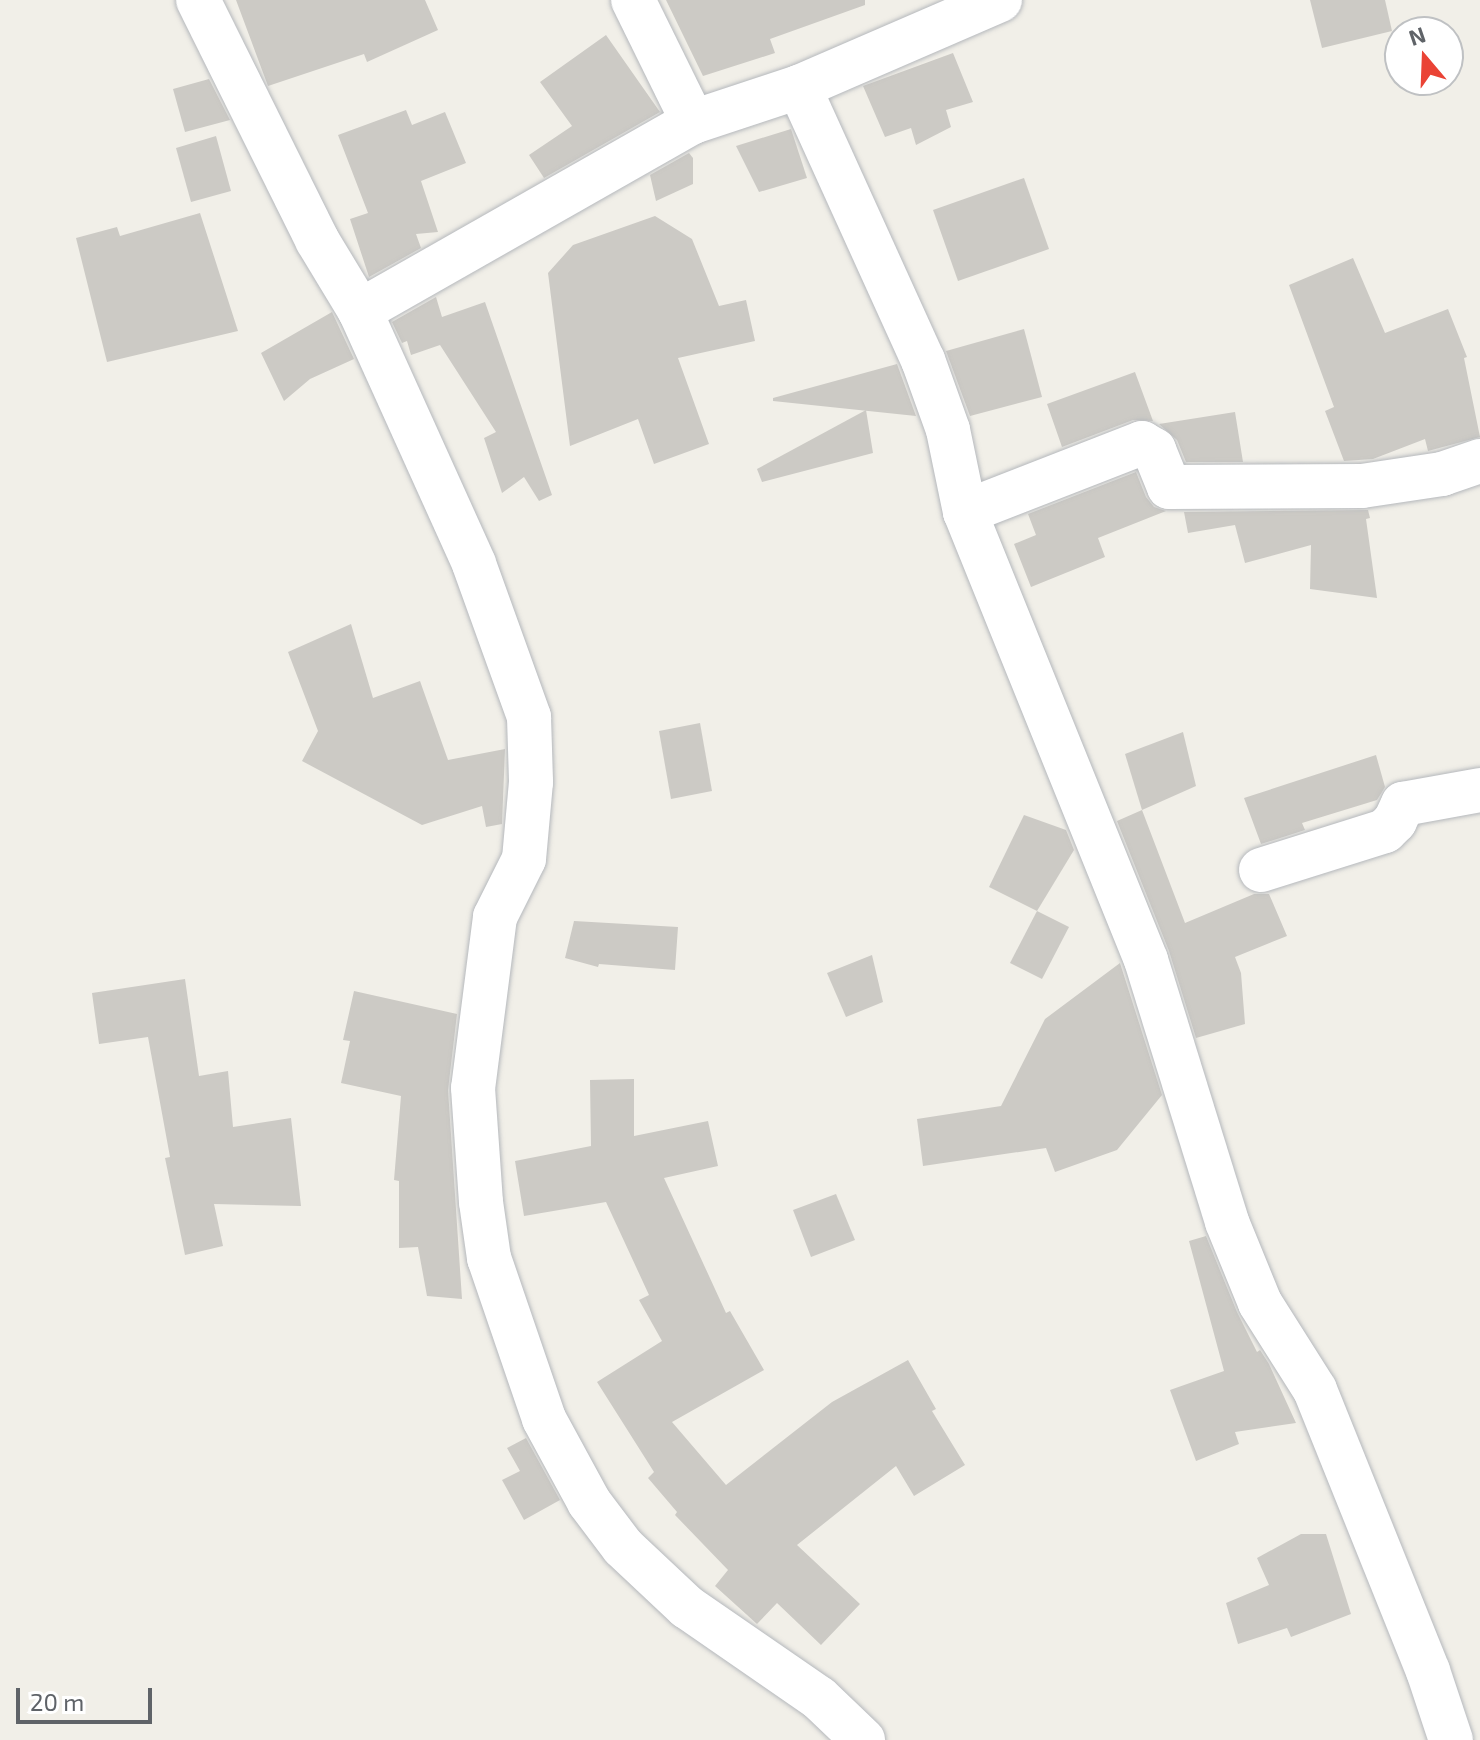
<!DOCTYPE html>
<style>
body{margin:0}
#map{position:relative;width:1480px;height:1740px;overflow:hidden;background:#f1efe8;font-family:"Exo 2",sans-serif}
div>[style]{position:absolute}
.building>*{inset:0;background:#cccac5}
.roads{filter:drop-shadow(0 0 2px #b5b8bc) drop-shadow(0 0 2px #b5b8bc)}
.minor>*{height:44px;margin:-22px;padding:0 22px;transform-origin:22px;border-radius:22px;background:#fff}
span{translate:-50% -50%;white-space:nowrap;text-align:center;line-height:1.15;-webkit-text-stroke:8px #fff;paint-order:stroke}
.north{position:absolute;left:1384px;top:16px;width:80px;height:80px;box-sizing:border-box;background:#fff;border:2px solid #bfc1c3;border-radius:50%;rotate:341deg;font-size:22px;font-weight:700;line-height:32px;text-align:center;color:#5f6368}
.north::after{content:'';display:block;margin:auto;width:28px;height:36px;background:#ea4335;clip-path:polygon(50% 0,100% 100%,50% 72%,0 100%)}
.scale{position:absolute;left:16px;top:1688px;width:136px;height:36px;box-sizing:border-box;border:4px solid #5f6368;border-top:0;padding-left:10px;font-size:24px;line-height:28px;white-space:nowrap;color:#5f6368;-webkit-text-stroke:6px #fff;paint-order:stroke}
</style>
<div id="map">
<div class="building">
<div style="clip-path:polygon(236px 0,425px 0,438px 30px,367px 62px,364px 54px,268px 86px)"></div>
<div style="clip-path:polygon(666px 0,865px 0,865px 5px,770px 39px,775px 53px,703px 76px)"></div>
<div style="clip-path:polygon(1310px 0,1385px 0,1392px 31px,1322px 48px)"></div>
<div style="clip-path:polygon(606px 35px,660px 112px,544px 178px,529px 155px,572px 126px,540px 82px)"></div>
<div style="clip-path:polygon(953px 53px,973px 102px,946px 110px,951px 127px,916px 145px,911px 128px,885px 137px,863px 86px)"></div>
<div style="clip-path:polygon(209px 79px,230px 120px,185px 132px,173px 89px)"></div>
<div style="clip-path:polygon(406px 110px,412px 125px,445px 112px,466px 163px,421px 181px,438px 232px,416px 234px,421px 248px,369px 277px,350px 219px,368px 213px,338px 135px)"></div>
<div style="clip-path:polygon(791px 129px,807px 178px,759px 192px,736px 146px)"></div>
<div style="clip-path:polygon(216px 136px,231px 191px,191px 202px,176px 148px)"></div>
<div style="clip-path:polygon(689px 153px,693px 158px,693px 184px,656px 201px,650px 175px)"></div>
<div style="clip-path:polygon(1024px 178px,1049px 249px,958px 281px,933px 210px)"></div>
<div style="clip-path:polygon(200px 213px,238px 331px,107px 362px,76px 238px,117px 227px,120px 236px)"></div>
<div style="clip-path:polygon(655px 216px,692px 239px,719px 306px,746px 300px,755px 341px,678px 358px,709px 444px,654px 464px,638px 419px,570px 446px,548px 273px,573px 245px)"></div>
<div style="clip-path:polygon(1353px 258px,1385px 333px,1448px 309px,1467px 357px,1464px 358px,1480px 437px,1428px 451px,1425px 439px,1373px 459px,1344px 461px,1325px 411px,1334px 407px,1289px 285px)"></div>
<div style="clip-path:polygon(436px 297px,442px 317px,485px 302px,552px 495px,539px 501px,524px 477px,502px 493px,484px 438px,496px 432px,440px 345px,411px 355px,407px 341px,402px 343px,392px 322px)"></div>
<div style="clip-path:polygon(332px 312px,354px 359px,310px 379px,284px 401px,261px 353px)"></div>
<div style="clip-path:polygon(1024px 329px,1042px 397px,970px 416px,946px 351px)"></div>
<div style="clip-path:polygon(897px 364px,916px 416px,773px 401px,773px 398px)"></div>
<div style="clip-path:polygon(1135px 372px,1153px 421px,1133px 420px,1062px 447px,1047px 404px)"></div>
<div style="clip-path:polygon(866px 410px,873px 453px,762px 482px,757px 469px)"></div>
<div style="clip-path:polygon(1235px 412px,1243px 462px,1186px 462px,1177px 440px,1159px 424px)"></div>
<div style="clip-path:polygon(1136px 472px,1146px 497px,1154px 507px,1166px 511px,1098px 538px,1105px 557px,1031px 587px,1014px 544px,1036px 535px,1028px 514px)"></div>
<div style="clip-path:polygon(1368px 510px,1370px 518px,1366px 519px,1377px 598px,1310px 589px,1311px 545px,1245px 563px,1235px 525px,1188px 533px,1184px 512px)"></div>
<div style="clip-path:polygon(351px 624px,373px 698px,420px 681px,448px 760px,505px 749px,502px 824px,486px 827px,482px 806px,422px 825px,302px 761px,318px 731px,288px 652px)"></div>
<div style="clip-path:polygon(700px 723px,712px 791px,671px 799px,659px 731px)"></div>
<div style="clip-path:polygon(1183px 732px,1196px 786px,1142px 810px,1125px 754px)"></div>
<div style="clip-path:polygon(1376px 755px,1385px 787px,1377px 800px,1302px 823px,1305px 830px,1261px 844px,1244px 798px)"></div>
<div style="clip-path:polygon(1142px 810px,1185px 923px,1254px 894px,1269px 894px,1287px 936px,1235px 957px,1241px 973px,1245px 1024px,1196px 1038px,1169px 951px,1117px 821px)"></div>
<div style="clip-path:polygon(1024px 815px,1066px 830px,1074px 850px,1037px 911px,989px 887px)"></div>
<div style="clip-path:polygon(1037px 911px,1069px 927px,1042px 979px,1010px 963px)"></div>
<div style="clip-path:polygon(574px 921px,678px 927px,675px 970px,599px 964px,598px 967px,565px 958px)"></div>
<div style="clip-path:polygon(872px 955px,883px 1002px,846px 1017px,827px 973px)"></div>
<div style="clip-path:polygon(1120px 963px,1162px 1095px,1117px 1150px,1055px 1172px,1046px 1148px,923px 1166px,917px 1119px,1001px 1106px,1045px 1019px)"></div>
<div style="clip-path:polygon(185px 979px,199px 1076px,228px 1071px,233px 1127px,291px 1118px,301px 1206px,214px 1204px,223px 1246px,185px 1255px,165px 1158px,170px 1157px,148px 1037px,99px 1044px,92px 993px)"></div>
<div style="clip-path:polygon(354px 991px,457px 1014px,448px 1090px,462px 1299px,427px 1296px,418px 1247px,399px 1248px,399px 1181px,394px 1180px,401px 1096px,341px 1083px,350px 1041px,343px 1040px)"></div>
<div style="clip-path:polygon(634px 1079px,634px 1136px,708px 1121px,718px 1166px,664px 1178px,726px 1313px,730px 1311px,764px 1370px,672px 1422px,726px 1485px,832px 1402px,908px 1360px,936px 1409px,932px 1411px,965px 1465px,914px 1496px,896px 1466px,797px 1545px,860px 1604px,821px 1645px,777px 1603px,757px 1624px,715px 1586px,728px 1570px,675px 1515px,677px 1512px,648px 1478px,654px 1472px,597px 1382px,662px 1341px,639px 1300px,649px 1295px,606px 1202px,524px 1216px,515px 1161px,591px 1146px,590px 1080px)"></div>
<div style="clip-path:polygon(836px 1194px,855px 1240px,811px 1257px,793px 1210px)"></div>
<div style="clip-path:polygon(1206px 1236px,1237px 1312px,1257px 1352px,1260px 1350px,1269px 1364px,1296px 1423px,1235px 1432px,1239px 1444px,1196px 1461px,1170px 1390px,1224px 1371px,1189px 1241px)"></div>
<div style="clip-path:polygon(526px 1438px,560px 1500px,524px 1520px,502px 1480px,520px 1471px,507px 1448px)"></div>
<div style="clip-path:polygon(1301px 1534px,1326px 1534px,1351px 1614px,1291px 1637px,1287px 1628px,1238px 1644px,1226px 1603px,1269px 1585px,1257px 1558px)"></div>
</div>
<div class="roads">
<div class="minor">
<div style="left:198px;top:0;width:268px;rotate:63.6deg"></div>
<div style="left:317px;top:240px;width:83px;rotate:58.8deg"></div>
<div style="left:360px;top:311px;width:277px;rotate:65.7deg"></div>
<div style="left:474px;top:564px;width:163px;rotate:70.2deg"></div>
<div style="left:529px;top:717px;width:65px;rotate:88.2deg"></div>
<div style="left:531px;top:782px;width:77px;rotate:95.2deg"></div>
<div style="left:524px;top:859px;width:65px;rotate:116.6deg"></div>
<div style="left:495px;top:917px;width:172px;rotate:97.3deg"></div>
<div style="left:473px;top:1088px;width:114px;rotate:86deg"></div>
<div style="left:481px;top:1202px;width:57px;rotate:81.9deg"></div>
<div style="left:489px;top:1258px;width:170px;rotate:71.1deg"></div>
<div style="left:544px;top:1419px;width:94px;rotate:61.5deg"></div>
<div style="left:589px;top:1502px;width:56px;rotate:52.9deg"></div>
<div style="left:623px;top:1547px;width:88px;rotate:43.2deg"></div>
<div style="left:687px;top:1607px;width:160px;rotate:34.6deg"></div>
<div style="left:819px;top:1698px;width:61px;rotate:43.7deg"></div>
<div style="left:633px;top:0;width:136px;rotate:63.8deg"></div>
<div style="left:799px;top:87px;width:300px;rotate:65.6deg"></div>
<div style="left:923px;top:360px;width:74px;rotate:70.3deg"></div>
<div style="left:948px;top:430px;width:84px;rotate:78.3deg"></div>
<div style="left:965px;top:512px;width:483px;rotate:68deg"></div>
<div style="left:1146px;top:960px;width:274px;rotate:72.8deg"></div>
<div style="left:1227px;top:1222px;width:87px;rotate:67.8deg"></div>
<div style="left:1260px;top:1303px;width:103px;rotate:57.7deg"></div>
<div style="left:1315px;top:1390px;width:303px;rotate:68.1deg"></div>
<div style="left:1428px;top:1671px;width:73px;rotate:71.6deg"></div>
<div style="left:360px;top:311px;width:383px;rotate:-29.6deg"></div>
<div style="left:693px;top:122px;width:112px;rotate:-18.3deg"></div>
<div style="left:799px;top:87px;width:219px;rotate:-23.4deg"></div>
<div style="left:965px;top:512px;width:190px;rotate:-21.3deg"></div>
<div style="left:1142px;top:443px;width:14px;rotate:30deg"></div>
<div style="left:1154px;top:450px;width:40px;rotate:68deg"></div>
<div style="left:1169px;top:487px;width:193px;rotate:-0.3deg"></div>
<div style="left:1362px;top:486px;width:81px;rotate:-8.5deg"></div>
<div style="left:1442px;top:474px;width:40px;rotate:-18.9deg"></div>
<div style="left:1261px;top:870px;width:130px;rotate:-17.5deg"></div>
<div style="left:1385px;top:831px;width:14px;rotate:-45deg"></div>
<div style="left:1395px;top:821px;width:19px;rotate:-65deg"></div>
<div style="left:1403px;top:804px;width:78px;rotate:-10.3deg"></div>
</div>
</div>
<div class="north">N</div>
<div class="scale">20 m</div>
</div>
